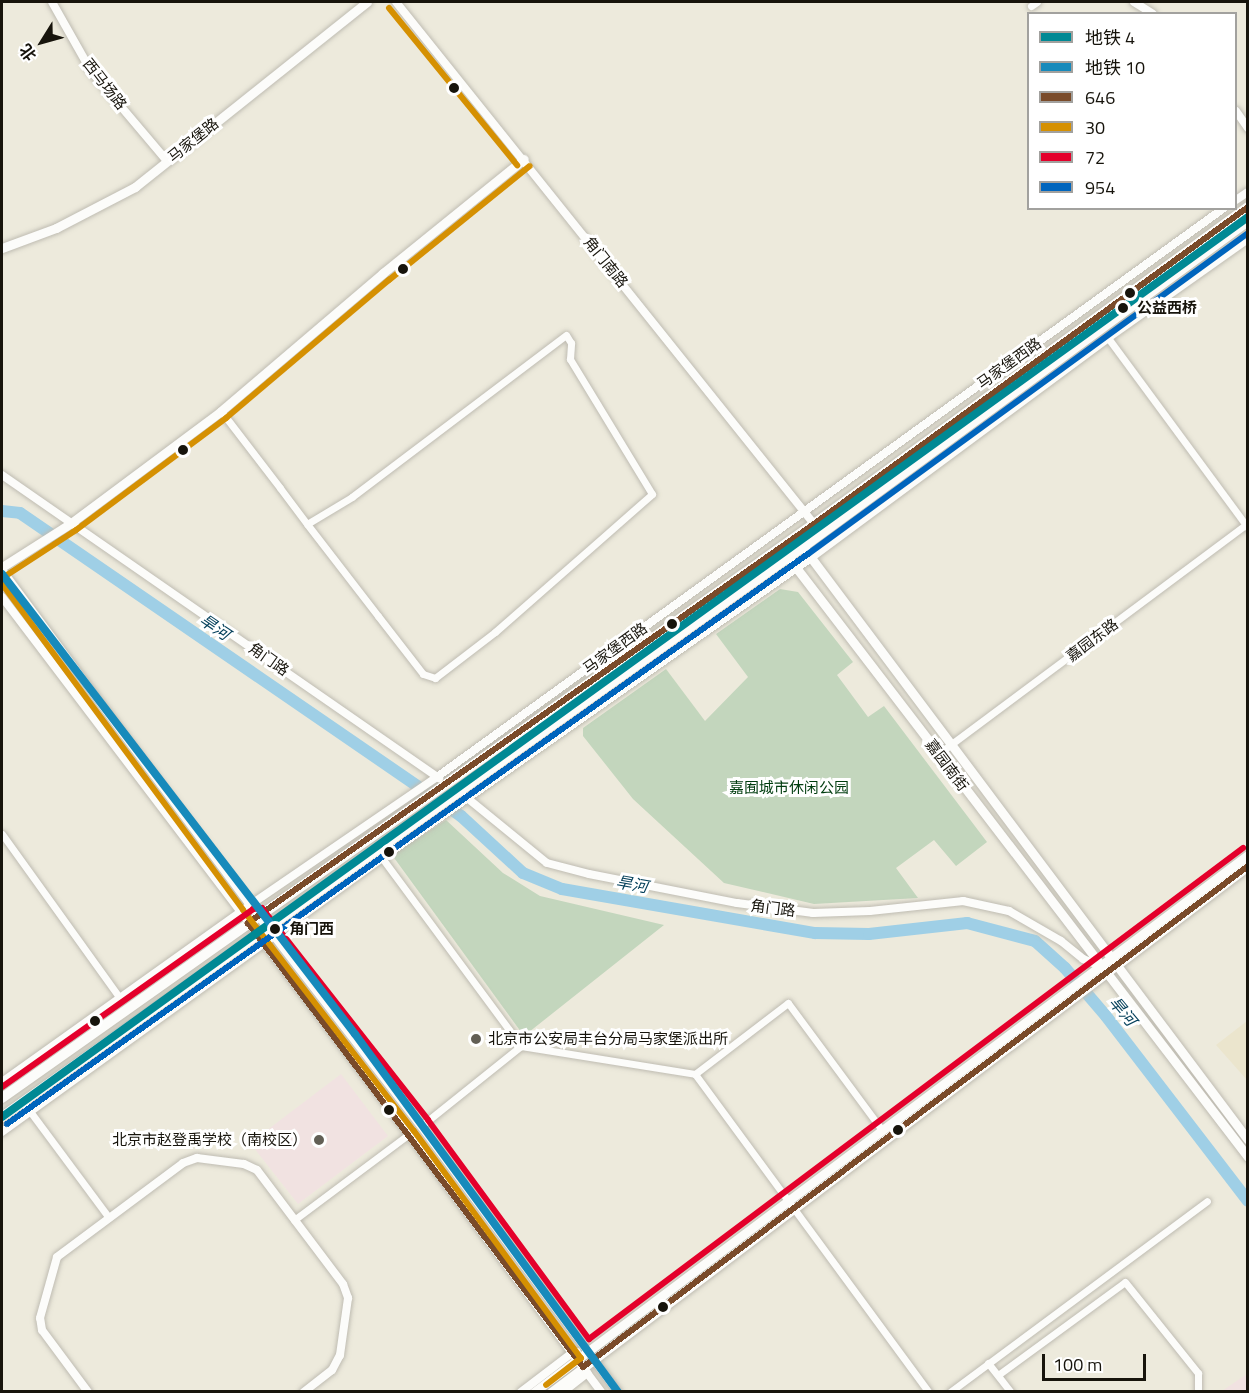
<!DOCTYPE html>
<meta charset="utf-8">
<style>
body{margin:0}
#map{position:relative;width:1249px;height:1393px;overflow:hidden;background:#edeadc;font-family:"Titillium Web","Noto Sans SC",sans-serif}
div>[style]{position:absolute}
.built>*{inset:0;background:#ebe5cd}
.education>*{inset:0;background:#f1e2e1}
.green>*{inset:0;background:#c3d6bd}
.river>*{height:12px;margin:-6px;padding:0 6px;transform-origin:6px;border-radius:6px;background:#9fcfe6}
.roads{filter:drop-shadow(0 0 2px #bfbcb2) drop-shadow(0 0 2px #bfbcb2)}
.minor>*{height:7px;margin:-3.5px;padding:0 3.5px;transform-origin:3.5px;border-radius:3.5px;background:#fcfcfa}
.tertiary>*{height:8px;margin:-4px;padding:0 4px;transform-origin:4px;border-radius:4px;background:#fcfcfa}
.secondary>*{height:9px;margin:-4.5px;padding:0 4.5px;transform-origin:4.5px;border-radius:4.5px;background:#fcfcfa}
.primary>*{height:10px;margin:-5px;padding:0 5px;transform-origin:5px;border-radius:5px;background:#fcfcfa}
.bus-1>*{height:6px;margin:-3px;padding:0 3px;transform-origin:3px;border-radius:3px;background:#7a4b2a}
.bus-2>*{height:6px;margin:-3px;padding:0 3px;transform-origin:3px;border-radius:3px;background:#d59002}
.bus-3>*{height:6px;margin:-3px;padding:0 3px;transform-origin:3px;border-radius:3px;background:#e4002b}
.bus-4>*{height:6px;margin:-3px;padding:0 3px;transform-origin:3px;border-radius:3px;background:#0065bd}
.metro-1>*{height:8px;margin:-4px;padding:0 4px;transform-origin:4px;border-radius:4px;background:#008994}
.metro-2>*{height:8px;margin:-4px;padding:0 4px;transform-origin:4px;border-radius:4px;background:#178abb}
.dots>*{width:16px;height:16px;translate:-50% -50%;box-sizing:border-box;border:3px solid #fff;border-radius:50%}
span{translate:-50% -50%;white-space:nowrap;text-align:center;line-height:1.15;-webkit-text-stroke:6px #fff;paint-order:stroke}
.street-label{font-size:15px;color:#17140c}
.stop-label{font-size:15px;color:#17140c;font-weight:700}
.left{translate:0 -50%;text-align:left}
.park-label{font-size:15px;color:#003d0f}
.poi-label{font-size:15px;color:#17140c}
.right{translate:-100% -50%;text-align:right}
.water-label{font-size:16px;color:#07425c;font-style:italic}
.frame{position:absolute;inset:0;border:3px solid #17140c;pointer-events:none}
.legend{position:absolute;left:1027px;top:12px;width:210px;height:198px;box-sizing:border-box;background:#fff;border:2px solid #a2a19e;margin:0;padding:8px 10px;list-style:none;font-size:18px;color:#17140c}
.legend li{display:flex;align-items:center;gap:12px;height:30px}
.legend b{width:30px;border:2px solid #a2a19e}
.north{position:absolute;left:12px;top:12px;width:60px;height:60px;-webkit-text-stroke:4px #fff;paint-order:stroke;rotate:233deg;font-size:16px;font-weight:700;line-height:24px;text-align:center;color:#17140c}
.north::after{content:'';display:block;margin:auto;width:21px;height:27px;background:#17140c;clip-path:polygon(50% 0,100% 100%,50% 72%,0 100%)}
.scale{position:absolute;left:1042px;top:1354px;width:104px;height:27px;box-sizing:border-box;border:3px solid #17140c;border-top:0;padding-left:8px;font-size:18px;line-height:21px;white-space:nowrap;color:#17140c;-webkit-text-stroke:4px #fff;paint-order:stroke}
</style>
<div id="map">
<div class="built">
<div style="clip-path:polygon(1247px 1021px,1247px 1080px,1216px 1045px)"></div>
</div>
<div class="education">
<div style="clip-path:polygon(341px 1074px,388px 1136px,298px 1204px,250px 1143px)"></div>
<div style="clip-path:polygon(1247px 1374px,1247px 1391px,1222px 1391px)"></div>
</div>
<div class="green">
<div style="clip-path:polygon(780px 589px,798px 592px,853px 662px,837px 675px,868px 717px,884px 706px,987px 842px,956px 866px,934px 840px,896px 868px,918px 898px,814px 904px,724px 883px,633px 799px,583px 736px,583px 728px,666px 669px,705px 721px,748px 677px,716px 634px)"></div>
<div style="clip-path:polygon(446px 820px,503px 873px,540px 896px,664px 925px,524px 1036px,392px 855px)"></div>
</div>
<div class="river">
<div style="left:2px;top:511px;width:18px;rotate:6deg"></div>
<div style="left:20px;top:513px;width:535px;rotate:34.49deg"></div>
<div style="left:461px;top:816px;width:84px;rotate:42.6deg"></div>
<div style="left:523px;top:873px;width:42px;rotate:22.3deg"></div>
<div style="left:562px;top:889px;width:257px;rotate:9.9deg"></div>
<div style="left:815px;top:933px;width:54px;rotate:1.1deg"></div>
<div style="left:869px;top:934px;width:99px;rotate:-6.4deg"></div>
<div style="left:967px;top:923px;width:70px;rotate:14.8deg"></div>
<div style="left:1035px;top:941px;width:40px;rotate:42deg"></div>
<div style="left:1065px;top:968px;width:63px;rotate:49.5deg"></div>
<div style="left:1106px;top:1016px;width:233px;rotate:52.5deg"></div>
</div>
<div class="roads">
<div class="minor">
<div style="left:1031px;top:6px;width:7px;rotate:-34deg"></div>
<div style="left:1108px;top:338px;width:236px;rotate:53.6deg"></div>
<div style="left:221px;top:411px;width:97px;rotate:52.5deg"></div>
<div style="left:280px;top:488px;width:45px;rotate:53.1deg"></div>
<div style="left:307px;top:524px;width:116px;rotate:52.3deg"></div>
<div style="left:378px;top:616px;width:73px;rotate:52.2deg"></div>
<div style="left:423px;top:674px;width:13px;rotate:18deg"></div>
<div style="left:435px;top:678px;width:76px;rotate:-37.5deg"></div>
<div style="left:495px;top:632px;width:209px;rotate:-41.3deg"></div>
<div style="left:652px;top:494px;width:158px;rotate:-121.3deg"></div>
<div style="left:570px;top:359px;width:16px;rotate:-86deg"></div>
<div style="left:571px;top:343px;width:9px;rotate:-122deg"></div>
<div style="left:566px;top:335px;width:268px;rotate:142.9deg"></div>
<div style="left:352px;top:497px;width:52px;rotate:149deg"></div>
<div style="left:938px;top:754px;width:383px;rotate:-36.7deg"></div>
<div style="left:2px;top:834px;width:201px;rotate:54.3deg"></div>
<div style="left:382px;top:858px;width:234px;rotate:53.5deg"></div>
<div style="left:521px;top:1046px;width:176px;rotate:9.1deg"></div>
<div style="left:695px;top:1074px;width:395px;rotate:53.7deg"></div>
<div style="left:695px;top:1074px;width:117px;rotate:-37.4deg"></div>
<div style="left:788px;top:1003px;width:158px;rotate:53.5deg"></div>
<div style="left:23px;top:1102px;width:144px;rotate:53.4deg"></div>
<div style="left:421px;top:1126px;width:128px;rotate:-38.7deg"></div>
<div style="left:294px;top:1220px;width:144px;rotate:-36.8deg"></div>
<div style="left:988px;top:1363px;width:37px;rotate:52deg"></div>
<div style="left:998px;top:1375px;width:157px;rotate:-36.2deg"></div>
<div style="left:1125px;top:1282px;width:117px;rotate:51.3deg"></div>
<div style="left:1198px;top:1373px;width:19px;rotate:90deg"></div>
<div style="left:950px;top:1392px;width:320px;rotate:-36.6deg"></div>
</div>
<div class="tertiary">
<div style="left:52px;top:2px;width:79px;rotate:60.5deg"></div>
<div style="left:91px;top:71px;width:118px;rotate:49.8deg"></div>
<div style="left:396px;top:2px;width:669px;rotate:51.31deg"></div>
<div style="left:1134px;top:2px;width:22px;rotate:32deg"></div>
<div style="left:1236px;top:111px;width:21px;rotate:55deg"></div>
<div style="left:1236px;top:200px;width:14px;rotate:-34deg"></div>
<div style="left:2px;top:475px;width:532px;rotate:34.74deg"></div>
<div style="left:2px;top:570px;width:417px;rotate:53.5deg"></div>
<div style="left:250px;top:905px;width:279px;rotate:52.3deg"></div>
<div style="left:421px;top:1126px;width:331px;rotate:53.5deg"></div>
<div style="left:2px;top:597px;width:644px;rotate:52.83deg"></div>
<div style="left:391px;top:1110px;width:352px;rotate:53.3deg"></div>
<div style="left:466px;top:797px;width:104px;rotate:39.2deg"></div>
<div style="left:547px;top:863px;width:43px;rotate:14.7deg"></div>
<div style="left:589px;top:874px;width:151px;rotate:11.1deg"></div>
<div style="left:737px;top:903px;width:77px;rotate:7.5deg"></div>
<div style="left:813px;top:913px;width:57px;rotate:-2deg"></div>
<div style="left:870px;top:911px;width:94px;rotate:-6.1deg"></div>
<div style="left:963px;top:901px;width:47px;rotate:12.3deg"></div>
<div style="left:1009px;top:911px;width:60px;rotate:30deg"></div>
<div style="left:1061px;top:941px;width:28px;rotate:39deg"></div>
<div style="left:1083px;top:959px;width:18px;rotate:22deg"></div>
<div style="left:2px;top:1082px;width:305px;rotate:-35.5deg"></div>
<div style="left:250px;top:905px;width:227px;rotate:-34.4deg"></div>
<div style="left:437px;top:777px;width:971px;rotate:-35.87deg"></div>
<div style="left:2px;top:1132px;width:468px;rotate:-35.8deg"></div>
<div style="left:382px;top:858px;width:523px;rotate:-34.97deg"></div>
<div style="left:811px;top:558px;width:370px;rotate:-36.5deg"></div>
<div style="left:1108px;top:338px;width:171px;rotate:-35.3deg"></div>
<div style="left:88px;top:1392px;width:77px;rotate:-126.6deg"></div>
<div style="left:42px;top:1330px;width:12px;rotate:-99deg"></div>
<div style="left:40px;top:1318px;width:63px;rotate:-74.4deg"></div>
<div style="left:57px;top:1257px;width:157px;rotate:-36.7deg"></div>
<div style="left:183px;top:1163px;width:15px;rotate:-20deg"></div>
<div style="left:197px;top:1158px;width:47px;rotate:7.3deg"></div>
<div style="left:244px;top:1164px;width:14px;rotate:25deg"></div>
<div style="left:257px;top:1170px;width:143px;rotate:53deg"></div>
<div style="left:343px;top:1284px;width:15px;rotate:70deg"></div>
<div style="left:348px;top:1298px;width:58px;rotate:98deg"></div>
<div style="left:340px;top:1355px;width:17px;rotate:118deg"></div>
<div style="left:332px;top:1370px;width:36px;rotate:142deg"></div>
<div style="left:521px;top:1392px;width:64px;rotate:-37.4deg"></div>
<div style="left:572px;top:1353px;width:5px;rotate:-11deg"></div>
<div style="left:563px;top:1392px;width:31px;rotate:-38deg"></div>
</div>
<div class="secondary">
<div style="left:2px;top:248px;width:58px;rotate:-20.3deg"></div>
<div style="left:56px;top:228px;width:89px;rotate:-27.4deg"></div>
<div style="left:135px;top:187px;width:297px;rotate:-38.6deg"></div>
<div style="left:803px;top:547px;width:741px;rotate:53.11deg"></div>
<div style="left:788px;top:557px;width:756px;rotate:52.52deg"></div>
<div style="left:2px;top:567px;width:82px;rotate:-32.5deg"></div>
<div style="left:71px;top:523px;width:187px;rotate:-36.7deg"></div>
<div style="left:221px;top:411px;width:213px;rotate:-40.4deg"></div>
<div style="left:383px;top:273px;width:181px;rotate:-39deg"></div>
<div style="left:534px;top:1392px;width:893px;rotate:-36.95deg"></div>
<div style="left:551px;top:1392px;width:873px;rotate:-37.04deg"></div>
</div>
<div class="primary">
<div style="left:2px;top:1098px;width:994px;rotate:-35.26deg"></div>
<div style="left:814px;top:524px;width:537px;rotate:-36.14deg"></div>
<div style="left:2px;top:1117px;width:983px;rotate:-35.44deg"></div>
<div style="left:803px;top:547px;width:552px;rotate:-36.23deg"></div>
</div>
</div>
<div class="bus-1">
<div style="left:1248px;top:207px;width:537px;rotate:143.86deg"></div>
<div style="left:814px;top:524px;width:693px;rotate:144.82deg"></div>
<div style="left:248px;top:923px;width:556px;rotate:52.97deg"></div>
<div style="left:583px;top:1367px;width:833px;rotate:-36.99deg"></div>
</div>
<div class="bus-2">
<div style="left:389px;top:8px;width:203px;rotate:50.8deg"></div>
<div style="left:7px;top:575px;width:82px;rotate:-33.1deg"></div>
<div style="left:76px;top:530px;width:187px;rotate:-36.7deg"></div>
<div style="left:226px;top:418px;width:214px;rotate:-40.3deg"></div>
<div style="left:389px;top:280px;width:181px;rotate:-39deg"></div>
<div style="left:2px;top:584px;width:405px;rotate:53.5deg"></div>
<div style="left:243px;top:910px;width:279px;rotate:52.3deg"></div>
<div style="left:414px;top:1131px;width:282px;rotate:53.7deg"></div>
<div style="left:581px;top:1358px;width:44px;rotate:142.4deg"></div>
</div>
<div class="bus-3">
<div style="left:2px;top:1087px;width:308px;rotate:-35.3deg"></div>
<div style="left:253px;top:909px;width:9px;rotate:-6deg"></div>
<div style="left:262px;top:908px;width:269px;rotate:51.9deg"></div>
<div style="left:428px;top:1120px;width:272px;rotate:53.7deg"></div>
<div style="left:589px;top:1339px;width:818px;rotate:-36.9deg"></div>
</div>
<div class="bus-4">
<div style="left:7px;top:1124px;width:983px;rotate:-35.44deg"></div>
<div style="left:808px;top:554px;width:545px;rotate:-36.11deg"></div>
</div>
<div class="metro-1">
<div style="left:2px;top:1117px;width:1537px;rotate:-35.84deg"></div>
</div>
<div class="metro-2">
<div style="left:2px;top:574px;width:580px;rotate:52.5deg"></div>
<div style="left:355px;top:1034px;width:444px;rotate:53.7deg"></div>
</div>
<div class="dots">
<div style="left:454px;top:88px;background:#17140c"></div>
<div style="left:403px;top:269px;background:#17140c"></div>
<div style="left:1130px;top:293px;background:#17140c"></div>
<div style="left:1123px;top:308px;background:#17140c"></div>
<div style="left:183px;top:450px;background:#17140c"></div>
<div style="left:672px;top:624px;background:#17140c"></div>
<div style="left:389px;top:852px;background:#17140c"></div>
<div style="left:275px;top:929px;background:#17140c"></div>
<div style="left:95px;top:1021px;background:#17140c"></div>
<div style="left:476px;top:1039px;background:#625f55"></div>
<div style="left:389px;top:1110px;background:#17140c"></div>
<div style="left:898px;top:1130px;background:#17140c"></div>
<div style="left:319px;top:1140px;background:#625f55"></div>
<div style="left:663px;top:1307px;background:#17140c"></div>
</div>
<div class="street-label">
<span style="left:105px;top:84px;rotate:52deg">西马场路</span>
<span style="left:193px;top:140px;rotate:-39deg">马家堡路</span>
<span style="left:606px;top:262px;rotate:51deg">角门南路</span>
<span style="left:1009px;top:363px;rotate:-36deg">马家堡西路</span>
<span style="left:1092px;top:640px;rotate:-37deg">嘉园东路</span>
<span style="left:615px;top:648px;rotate:-36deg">马家堡西路</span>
<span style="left:269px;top:659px;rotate:35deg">角门路</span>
<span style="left:947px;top:765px;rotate:53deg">嘉园南街</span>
<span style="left:773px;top:908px;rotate:7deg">角门路</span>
</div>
<div class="stop-label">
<span class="left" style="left:1137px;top:308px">公益西桥</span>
<span class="left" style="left:289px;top:929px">角门西</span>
</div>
<div class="park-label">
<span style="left:789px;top:788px">嘉囿城市休闲公园</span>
</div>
<div class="poi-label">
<span class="left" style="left:488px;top:1039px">北京市公安局丰台分局马家堡派出所</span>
<span class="right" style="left:307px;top:1140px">北京市赵登禹学校（南校区）</span>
</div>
<div class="water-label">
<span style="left:215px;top:627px;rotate:34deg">旱河</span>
<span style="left:632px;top:884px;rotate:10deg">旱河</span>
<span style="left:1123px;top:1011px;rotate:50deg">旱河</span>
</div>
<div class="frame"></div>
<ul class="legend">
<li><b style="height:8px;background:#008994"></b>地铁 4</li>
<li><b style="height:8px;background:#178abb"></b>地铁 10</li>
<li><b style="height:8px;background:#7a4b2a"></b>646</li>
<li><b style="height:8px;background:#d59002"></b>30</li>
<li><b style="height:8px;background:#e4002b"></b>72</li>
<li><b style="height:8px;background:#0065bd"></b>954</li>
</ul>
<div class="north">北</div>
<div class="scale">100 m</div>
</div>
